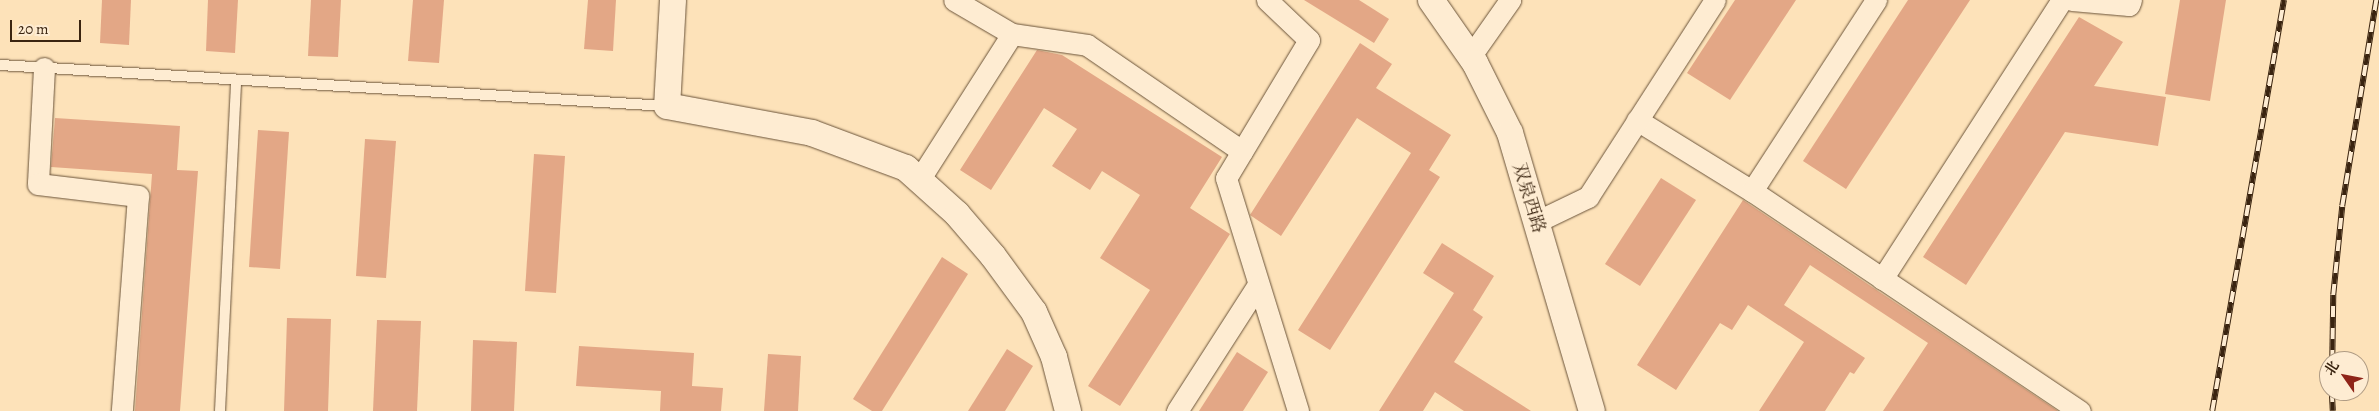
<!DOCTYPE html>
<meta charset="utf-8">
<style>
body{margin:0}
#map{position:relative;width:2379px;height:411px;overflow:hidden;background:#fde2b9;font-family:Alegreya,"Noto Serif SC",serif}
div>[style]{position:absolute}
.building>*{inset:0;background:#e3a786}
.roads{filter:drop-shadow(0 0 1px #6b543a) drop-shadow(0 0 1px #6b543a)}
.service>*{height:10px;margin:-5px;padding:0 5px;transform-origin:5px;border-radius:5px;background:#feecd2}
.minor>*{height:21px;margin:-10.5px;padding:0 10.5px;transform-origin:10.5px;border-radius:10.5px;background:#feecd2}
.tertiary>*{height:26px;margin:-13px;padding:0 13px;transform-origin:13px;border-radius:13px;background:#feecd2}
.rail>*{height:5.5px;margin-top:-2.75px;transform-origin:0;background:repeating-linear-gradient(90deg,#feecd2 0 11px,#3a2410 0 22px);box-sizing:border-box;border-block:1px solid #3a2410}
span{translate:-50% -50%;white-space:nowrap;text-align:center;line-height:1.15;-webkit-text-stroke:4px #feecd2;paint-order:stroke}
.street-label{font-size:18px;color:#3a2410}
.north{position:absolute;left:2319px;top:351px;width:50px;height:50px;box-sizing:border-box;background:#feecd2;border:1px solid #b09c84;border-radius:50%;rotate:303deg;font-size:14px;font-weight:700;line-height:20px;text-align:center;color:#3a2410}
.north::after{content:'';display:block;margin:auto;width:18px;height:22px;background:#8f2418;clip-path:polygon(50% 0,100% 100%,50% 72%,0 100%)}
.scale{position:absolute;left:10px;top:20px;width:71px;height:22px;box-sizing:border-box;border:2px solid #3a2410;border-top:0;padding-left:6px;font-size:15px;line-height:18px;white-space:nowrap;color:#3a2410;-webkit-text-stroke:4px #feecd2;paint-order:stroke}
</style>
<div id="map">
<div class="building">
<div style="clip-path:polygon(102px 0,131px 0,129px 45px,100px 43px)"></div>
<div style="clip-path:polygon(208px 0,238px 0,235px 53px,206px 51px)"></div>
<div style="clip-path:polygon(311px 0,341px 0,338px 57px,308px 56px)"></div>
<div style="clip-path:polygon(413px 0,444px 0,439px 63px,408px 61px)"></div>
<div style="clip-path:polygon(588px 0,616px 0,613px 51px,584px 49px)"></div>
<div style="clip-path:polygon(1304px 0,1359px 0,1389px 19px,1374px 43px)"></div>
<div style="clip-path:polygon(1735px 0,1796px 0,1730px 100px,1687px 73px)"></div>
<div style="clip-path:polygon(1908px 0,1970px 0,1846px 189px,1803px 161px)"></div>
<div style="clip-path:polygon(2180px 0,2226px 0,2210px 101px,2165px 94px)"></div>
<div style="clip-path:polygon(2079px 17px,2123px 42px,2094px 86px,2166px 97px,2158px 146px,2065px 132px,1966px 285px,1923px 257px)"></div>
<div style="clip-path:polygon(1360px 43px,1392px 64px,1376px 88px,1451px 135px,1429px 170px,1440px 177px,1330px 350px,1298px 330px,1411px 153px,1357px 118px,1281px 236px,1250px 215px)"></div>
<div style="clip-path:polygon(1037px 50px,1062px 55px,1222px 157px,1190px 208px,1230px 234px,1120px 406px,1088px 386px,1150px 290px,1100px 258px,1140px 195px,1102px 171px,1090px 190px,1052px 166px,1077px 129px,1044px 108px,991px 190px,960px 170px)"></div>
<div style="clip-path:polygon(55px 118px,180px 126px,177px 170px,198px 171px,180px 411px,135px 411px,152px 174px,51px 167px)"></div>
<div style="clip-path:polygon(258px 130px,289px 132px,280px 269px,249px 267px)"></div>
<div style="clip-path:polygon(365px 139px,396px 141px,386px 278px,356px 276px)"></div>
<div style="clip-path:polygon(534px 154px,565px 156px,556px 293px,525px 291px)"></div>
<div style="clip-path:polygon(1661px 178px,1696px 200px,1640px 286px,1605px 264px)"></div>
<div style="clip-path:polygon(1743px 200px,1875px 289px,2058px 411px,1883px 411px,1928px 343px,1810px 265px,1784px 305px,1865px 358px,1854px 374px,1850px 372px,1825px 411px,1759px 411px,1804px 342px,1748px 305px,1732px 330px,1720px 323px,1676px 390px,1637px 365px)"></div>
<div style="clip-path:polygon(1442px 243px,1494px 276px,1473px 310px,1483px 317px,1454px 362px,1531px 411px,1464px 411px,1435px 392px,1423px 411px,1379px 411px,1454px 293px,1423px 273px)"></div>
<div style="clip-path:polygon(942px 257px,968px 274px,882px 411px,872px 411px,853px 399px)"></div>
<div style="clip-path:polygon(287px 318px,331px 319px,328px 411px,284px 411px)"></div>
<div style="clip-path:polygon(377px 320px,421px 321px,417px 411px,373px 411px)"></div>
<div style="clip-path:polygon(473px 340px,517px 342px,514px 411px,471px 411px)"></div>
<div style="clip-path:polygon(579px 346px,694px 353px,692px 386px,723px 388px,721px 411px,660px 411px,661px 391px,576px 386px)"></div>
<div style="clip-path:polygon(1007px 349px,1033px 366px,1005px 411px,968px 411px)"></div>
<div style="clip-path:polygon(1237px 352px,1268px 372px,1243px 411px,1199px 411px)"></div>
<div style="clip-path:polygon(768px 354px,801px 356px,798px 411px,764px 411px)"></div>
</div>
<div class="roads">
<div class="service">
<div style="left:0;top:65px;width:667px;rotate:3.52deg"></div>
<div style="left:220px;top:411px;width:330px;rotate:-87.2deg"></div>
</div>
<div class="minor">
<div style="left:1267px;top:0;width:58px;rotate:43.6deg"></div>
<div style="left:1309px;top:40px;width:161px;rotate:121deg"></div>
<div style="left:1226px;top:178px;width:244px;rotate:72.8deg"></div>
<div style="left:2072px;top:0;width:57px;rotate:5deg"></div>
<div style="left:2129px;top:5px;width:5px;rotate:-68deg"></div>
<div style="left:1012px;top:34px;width:76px;rotate:8.3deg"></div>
<div style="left:1087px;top:45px;width:188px;rotate:34.4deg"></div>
<div style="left:1470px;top:57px;width:70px;rotate:-54.9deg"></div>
<div style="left:44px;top:68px;width:116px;rotate:93deg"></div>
<div style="left:38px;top:184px;width:101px;rotate:6.8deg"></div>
<div style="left:138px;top:196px;width:216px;rotate:94.3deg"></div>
<div style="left:1637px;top:120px;width:135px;rotate:31.7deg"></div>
<div style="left:1752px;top:191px;width:228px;rotate:-57deg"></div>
<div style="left:919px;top:180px;width:173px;rotate:-57.5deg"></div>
<div style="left:1012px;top:34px;width:67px;rotate:-149.6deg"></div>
<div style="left:1752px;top:191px;width:395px;rotate:33.9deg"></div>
<div style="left:1536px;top:222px;width:58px;rotate:-25.7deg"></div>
<div style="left:1588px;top:197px;width:234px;rotate:-57.2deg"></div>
<div style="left:1882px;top:279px;width:332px;rotate:-57.2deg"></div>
<div style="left:1177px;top:411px;width:150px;rotate:-57.3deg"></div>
</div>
<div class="tertiary">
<div style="left:673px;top:0;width:106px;rotate:93.2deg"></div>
<div style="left:667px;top:106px;width:147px;rotate:10.5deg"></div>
<div style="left:812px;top:133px;width:100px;rotate:20.4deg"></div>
<div style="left:906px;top:168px;width:69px;rotate:42deg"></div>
<div style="left:957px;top:214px;width:55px;rotate:49.4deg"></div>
<div style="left:993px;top:256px;width:69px;rotate:53.8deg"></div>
<div style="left:1034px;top:312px;width:49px;rotate:66deg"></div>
<div style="left:1054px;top:357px;width:56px;rotate:75.5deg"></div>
<div style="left:1431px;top:0;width:77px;rotate:55.1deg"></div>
<div style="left:1475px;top:63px;width:78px;rotate:63.4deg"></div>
<div style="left:1510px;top:133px;width:290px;rotate:73.6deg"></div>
</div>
</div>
<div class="rail">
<div style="left:2332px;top:361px;width:66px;rotate:-89.1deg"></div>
<div style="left:2333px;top:295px;width:89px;rotate:-84.2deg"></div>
<div style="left:2342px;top:206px;width:209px;rotate:-80.6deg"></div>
<div style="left:2332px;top:391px;width:20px;rotate:87deg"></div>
<div style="left:2212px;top:411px;width:417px;rotate:-80.1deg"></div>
</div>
<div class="street-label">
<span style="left:1529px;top:198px;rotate:73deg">双泉西路</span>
</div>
<div class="north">北</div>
<div class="scale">20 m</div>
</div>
